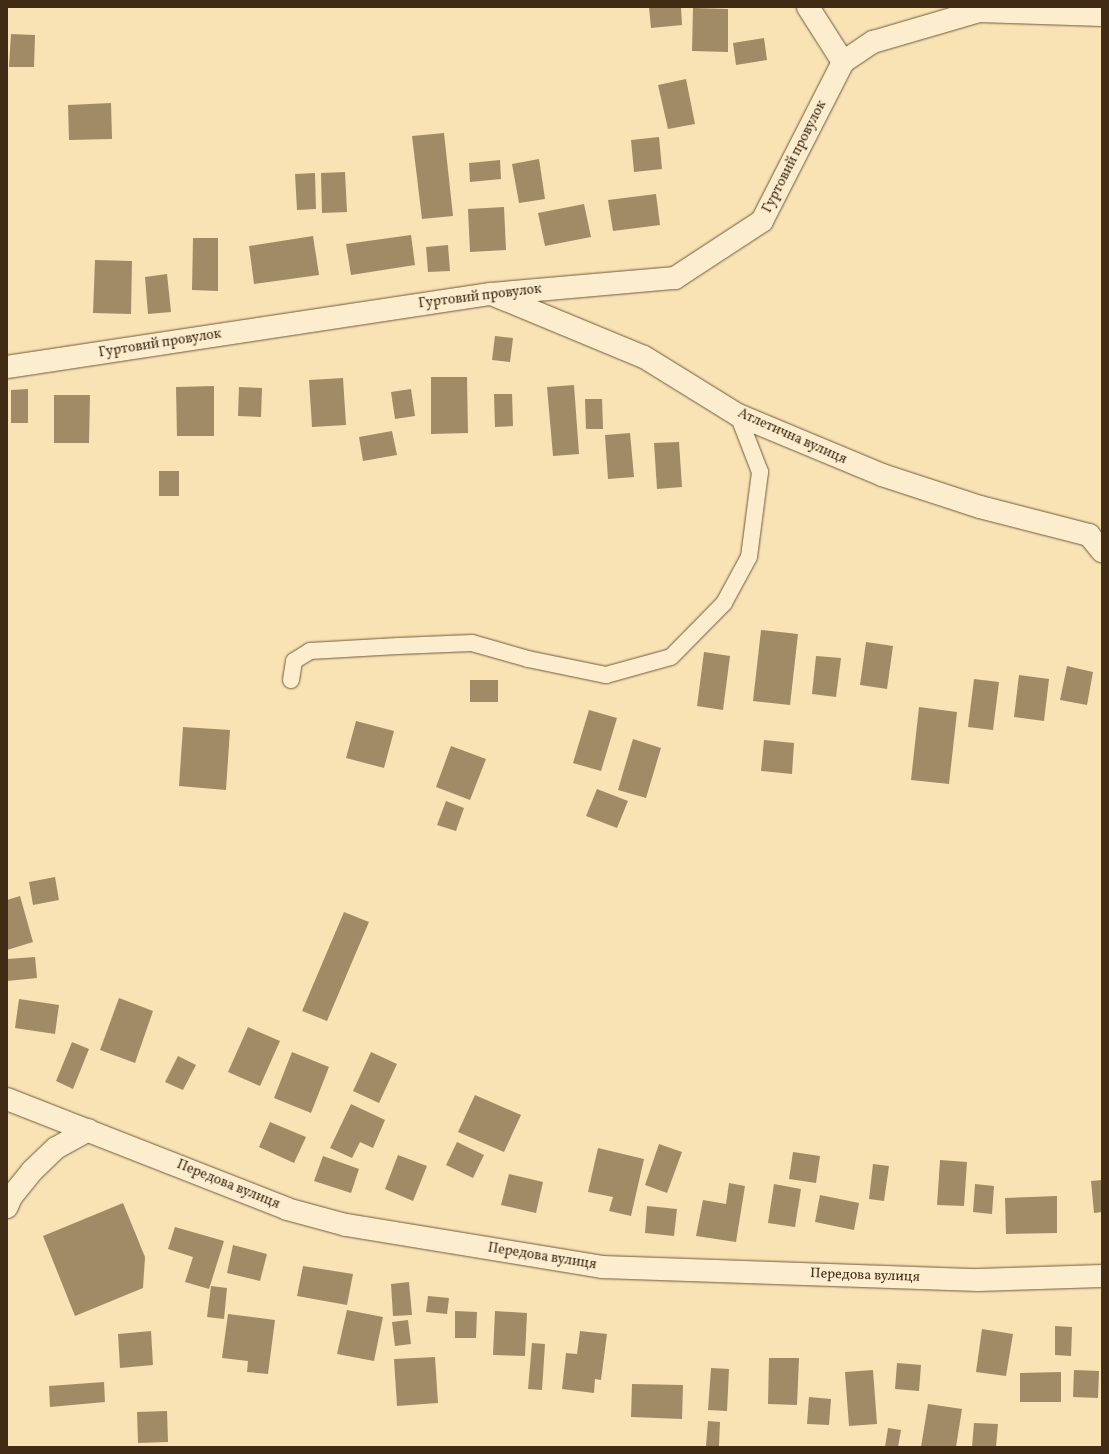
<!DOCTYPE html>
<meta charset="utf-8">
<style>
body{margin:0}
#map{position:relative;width:1109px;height:1454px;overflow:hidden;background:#f9e3b4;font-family:Vollkorn,serif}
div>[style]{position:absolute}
.building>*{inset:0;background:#a18b67}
.roads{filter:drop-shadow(0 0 1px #70593c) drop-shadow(0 0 1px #70593c)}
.lane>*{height:16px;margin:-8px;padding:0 8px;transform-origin:8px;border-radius:8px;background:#fbedce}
.street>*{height:22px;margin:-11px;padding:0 11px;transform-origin:11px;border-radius:11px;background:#fbedce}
.secondary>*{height:22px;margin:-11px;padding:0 11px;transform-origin:11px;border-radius:11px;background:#fbedce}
span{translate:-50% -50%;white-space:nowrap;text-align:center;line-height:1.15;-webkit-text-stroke:4px #fbedce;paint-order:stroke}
.street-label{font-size:14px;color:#422b14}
.frame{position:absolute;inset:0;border:8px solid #422b14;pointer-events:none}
</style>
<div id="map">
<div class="building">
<div style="clip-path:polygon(649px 7px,681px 7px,682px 25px,651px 28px)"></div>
<div style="clip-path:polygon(693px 8px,728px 9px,728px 52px,692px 51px)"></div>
<div style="clip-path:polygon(11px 34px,35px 35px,34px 67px,9px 67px)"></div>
<div style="clip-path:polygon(764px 38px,767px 60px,736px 65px,733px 43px)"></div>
<div style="clip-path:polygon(686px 79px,695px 124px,668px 129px,658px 85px)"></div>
<div style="clip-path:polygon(111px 103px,112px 139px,69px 140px,68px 105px)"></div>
<div style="clip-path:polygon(444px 133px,453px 216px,422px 219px,412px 136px)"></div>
<div style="clip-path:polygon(659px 137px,662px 169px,634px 172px,631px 140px)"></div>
<div style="clip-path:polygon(539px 159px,545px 199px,519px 203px,512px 164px)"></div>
<div style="clip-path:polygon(500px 160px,501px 179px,470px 182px,469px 163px)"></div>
<div style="clip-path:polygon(345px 172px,347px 212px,322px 213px,321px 173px)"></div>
<div style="clip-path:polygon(315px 173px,316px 209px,297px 210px,295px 174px)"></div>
<div style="clip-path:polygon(656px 194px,660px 225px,613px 231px,608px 200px)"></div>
<div style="clip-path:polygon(584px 204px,591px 237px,545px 246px,538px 213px)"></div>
<div style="clip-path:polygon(504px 207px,506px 250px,470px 252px,468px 209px)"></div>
<div style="clip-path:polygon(411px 235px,415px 265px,351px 275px,346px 244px)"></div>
<div style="clip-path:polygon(313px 236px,319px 275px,254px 284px,249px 246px)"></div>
<div style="clip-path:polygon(193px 238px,218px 238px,218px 291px,192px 290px)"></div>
<div style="clip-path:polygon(448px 245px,450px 271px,428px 272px,426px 247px)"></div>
<div style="clip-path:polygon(95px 260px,132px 261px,131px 314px,93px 313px)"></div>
<div style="clip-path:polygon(167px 274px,171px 312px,148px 314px,145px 277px)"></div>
<div style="clip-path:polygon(495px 336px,513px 338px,510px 362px,492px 360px)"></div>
<div style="clip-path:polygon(431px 377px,467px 377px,468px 433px,431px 434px)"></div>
<div style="clip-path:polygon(343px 378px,346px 425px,312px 427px,309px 380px)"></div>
<div style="clip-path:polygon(574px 385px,579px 454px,553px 456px,547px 387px)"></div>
<div style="clip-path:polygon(214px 386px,214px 436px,177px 436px,176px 387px)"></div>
<div style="clip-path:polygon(239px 387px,262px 388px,261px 417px,238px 416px)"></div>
<div style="clip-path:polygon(28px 389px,28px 423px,11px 423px,11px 390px)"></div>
<div style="clip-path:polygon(411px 389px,415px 416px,395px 419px,391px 392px)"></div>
<div style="clip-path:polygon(494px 394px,512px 394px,513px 426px,495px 427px)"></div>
<div style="clip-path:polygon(54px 395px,90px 395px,89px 443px,54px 443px)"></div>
<div style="clip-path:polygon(585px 399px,602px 399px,603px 429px,586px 429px)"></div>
<div style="clip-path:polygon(392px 431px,397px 455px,363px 461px,359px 437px)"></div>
<div style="clip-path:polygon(630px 433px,634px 477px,608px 479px,605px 435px)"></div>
<div style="clip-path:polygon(679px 442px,682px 487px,657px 489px,654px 443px)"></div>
<div style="clip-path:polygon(159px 471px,179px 471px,179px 496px,159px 496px)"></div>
<div style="clip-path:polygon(761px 630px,798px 634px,790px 705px,753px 701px)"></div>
<div style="clip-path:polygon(866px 642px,893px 646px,887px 689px,860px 685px)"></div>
<div style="clip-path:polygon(704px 652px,730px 656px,723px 710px,697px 706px)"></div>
<div style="clip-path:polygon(816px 656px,841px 658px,836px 697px,812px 694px)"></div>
<div style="clip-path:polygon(1067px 666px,1093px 672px,1087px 705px,1060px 700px)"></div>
<div style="clip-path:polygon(1019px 675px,1049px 679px,1044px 721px,1014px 717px)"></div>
<div style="clip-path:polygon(974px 679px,999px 682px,993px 730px,968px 727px)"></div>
<div style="clip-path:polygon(470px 680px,498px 680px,498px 702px,470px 702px)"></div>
<div style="clip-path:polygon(919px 707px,957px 712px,949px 784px,911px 780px)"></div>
<div style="clip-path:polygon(589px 710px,617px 718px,601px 771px,573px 763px)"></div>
<div style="clip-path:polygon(356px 721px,394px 731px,384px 768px,346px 758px)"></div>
<div style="clip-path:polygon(183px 727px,230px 730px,226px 790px,179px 786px)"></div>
<div style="clip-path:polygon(633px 739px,661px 748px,646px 798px,618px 790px)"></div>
<div style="clip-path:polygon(764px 740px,794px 743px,792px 774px,761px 771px)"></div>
<div style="clip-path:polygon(451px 746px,486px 759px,470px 800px,436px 787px)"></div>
<div style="clip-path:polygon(597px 789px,628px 801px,617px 828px,586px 816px)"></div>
<div style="clip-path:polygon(446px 801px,464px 808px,456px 831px,437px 825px)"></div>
<div style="clip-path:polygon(55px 877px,59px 900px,33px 905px,29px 882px)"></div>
<div style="clip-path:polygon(20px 896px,33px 942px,7px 950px,7px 900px)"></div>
<div style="clip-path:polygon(344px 912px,369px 922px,327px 1021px,302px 1011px)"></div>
<div style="clip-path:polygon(35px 957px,37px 978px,7px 981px,7px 959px)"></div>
<div style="clip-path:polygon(119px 998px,153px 1011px,135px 1063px,100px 1050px)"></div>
<div style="clip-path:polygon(19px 999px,59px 1005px,55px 1034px,15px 1028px)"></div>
<div style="clip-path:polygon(248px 1027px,280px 1041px,260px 1086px,228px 1072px)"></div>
<div style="clip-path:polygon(72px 1042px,89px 1049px,73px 1089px,56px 1081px)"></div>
<div style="clip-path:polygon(292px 1052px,329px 1067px,311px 1113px,274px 1098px)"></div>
<div style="clip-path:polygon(371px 1052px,397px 1064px,379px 1103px,353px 1091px)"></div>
<div style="clip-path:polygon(178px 1056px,196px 1065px,183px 1090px,165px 1082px)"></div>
<div style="clip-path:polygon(475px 1095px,521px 1115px,504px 1152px,458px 1132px)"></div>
<div style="clip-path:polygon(351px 1104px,385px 1120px,373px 1148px,360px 1142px,352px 1158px,330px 1148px)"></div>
<div style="clip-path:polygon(270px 1122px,306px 1137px,294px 1163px,259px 1147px)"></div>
<div style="clip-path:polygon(457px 1142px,484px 1155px,473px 1178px,446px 1165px)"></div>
<div style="clip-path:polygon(659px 1144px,682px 1152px,667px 1193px,645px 1185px)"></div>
<div style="clip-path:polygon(598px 1148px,644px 1159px,631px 1216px,609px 1211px,613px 1197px,588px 1192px)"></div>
<div style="clip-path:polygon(793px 1152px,820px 1156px,816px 1183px,789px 1179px)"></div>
<div style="clip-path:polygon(398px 1155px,427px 1166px,413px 1201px,385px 1189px)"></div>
<div style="clip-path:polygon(323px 1156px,359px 1169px,351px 1193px,314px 1181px)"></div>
<div style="clip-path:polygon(940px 1160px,967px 1162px,964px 1206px,937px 1205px)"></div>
<div style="clip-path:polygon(873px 1164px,889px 1166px,884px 1201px,869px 1199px)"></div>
<div style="clip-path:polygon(509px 1174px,543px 1182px,536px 1213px,501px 1205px)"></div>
<div style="clip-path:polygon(1102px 1180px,1102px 1212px,1094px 1213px,1091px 1181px)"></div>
<div style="clip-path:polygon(729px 1183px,745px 1186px,736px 1242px,696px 1236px,703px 1200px,726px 1204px)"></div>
<div style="clip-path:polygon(774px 1184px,801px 1189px,795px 1227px,768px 1223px)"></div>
<div style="clip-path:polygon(975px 1184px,994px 1186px,992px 1214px,973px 1212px)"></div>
<div style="clip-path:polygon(820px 1195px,859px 1203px,854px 1230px,815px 1222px)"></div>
<div style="clip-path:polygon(1057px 1196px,1057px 1233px,1006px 1234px,1005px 1198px)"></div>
<div style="clip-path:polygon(123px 1203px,145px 1257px,143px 1288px,75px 1316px,43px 1236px)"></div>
<div style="clip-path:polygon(647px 1206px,677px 1209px,674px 1236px,645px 1233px)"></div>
<div style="clip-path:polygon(175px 1227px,224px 1241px,209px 1289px,185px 1282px,193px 1257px,168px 1249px)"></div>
<div style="clip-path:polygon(233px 1245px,267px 1254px,260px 1281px,227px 1273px)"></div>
<div style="clip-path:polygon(303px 1266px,353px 1274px,347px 1305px,297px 1296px)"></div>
<div style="clip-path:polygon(409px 1282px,412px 1315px,393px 1316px,391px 1284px)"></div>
<div style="clip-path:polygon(211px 1286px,227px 1288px,224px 1319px,207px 1317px)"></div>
<div style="clip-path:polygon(428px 1296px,449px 1298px,447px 1314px,426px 1312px)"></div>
<div style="clip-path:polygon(347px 1310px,383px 1317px,374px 1361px,337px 1354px)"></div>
<div style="clip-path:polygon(455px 1311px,477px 1312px,476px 1338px,455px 1338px)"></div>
<div style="clip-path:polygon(495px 1311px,527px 1313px,525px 1356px,493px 1355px)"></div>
<div style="clip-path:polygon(228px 1314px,275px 1320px,268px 1374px,247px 1372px,248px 1361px,222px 1358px)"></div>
<div style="clip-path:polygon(408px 1320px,411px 1344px,395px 1346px,392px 1322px)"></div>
<div style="clip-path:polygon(1055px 1326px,1072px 1327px,1071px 1356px,1055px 1355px)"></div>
<div style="clip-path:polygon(982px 1329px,1013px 1334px,1006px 1376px,976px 1372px)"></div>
<div style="clip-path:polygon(151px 1331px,153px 1365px,120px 1368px,118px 1334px)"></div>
<div style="clip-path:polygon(580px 1331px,607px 1334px,601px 1380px,595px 1379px,594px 1393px,562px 1389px,566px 1353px,577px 1354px)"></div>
<div style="clip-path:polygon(532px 1343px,545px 1344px,542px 1390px,528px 1389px)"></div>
<div style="clip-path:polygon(435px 1357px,438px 1403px,397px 1406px,394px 1359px)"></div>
<div style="clip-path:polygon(769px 1358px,799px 1358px,797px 1405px,768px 1404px)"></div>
<div style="clip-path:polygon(897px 1363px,921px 1365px,919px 1391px,895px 1389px)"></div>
<div style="clip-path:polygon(711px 1368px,729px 1369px,727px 1411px,708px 1410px)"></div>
<div style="clip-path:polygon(873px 1370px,877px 1424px,849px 1426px,845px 1372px)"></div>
<div style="clip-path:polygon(1074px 1370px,1099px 1371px,1098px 1398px,1073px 1397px)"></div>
<div style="clip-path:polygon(1061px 1372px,1061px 1402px,1020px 1402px,1020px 1373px)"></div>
<div style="clip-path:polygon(104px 1382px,105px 1402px,50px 1407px,49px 1386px)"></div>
<div style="clip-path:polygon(632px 1384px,683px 1385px,682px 1419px,631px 1417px)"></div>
<div style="clip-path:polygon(809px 1397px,831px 1399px,829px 1425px,807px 1424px)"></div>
<div style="clip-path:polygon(928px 1404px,962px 1409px,956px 1447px,921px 1447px)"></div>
<div style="clip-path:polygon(167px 1411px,168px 1442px,138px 1443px,137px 1412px)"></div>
<div style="clip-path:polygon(708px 1421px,720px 1422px,719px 1446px,706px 1446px)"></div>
<div style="clip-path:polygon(974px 1423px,998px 1424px,996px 1447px,972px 1447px)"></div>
<div style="clip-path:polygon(888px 1428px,901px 1430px,898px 1447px,885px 1447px)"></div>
</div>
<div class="roads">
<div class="lane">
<div style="left:291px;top:680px;width:19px;rotate:-81deg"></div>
<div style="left:294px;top:661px;width:19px;rotate:-32deg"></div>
<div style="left:310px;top:651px;width:88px;rotate:-3.3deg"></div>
<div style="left:398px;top:646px;width:74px;rotate:-2.3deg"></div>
<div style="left:472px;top:643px;width:58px;rotate:15.9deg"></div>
<div style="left:528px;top:659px;width:80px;rotate:11.6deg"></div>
<div style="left:606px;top:675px;width:67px;rotate:-15.5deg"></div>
<div style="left:671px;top:657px;width:76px;rotate:-45.5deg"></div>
<div style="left:724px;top:603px;width:52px;rotate:-61.5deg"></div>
<div style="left:749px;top:557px;width:86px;rotate:-82.6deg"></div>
<div style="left:760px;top:472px;width:61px;rotate:-111.1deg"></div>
</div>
<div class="street">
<div style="left:808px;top:7px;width:65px;rotate:57.5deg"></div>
<div style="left:494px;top:295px;width:162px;rotate:22.5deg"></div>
<div style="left:644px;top:357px;width:110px;rotate:31.7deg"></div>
<div style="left:738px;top:415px;width:156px;rotate:22.6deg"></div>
<div style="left:882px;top:475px;width:103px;rotate:18.1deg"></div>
<div style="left:980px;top:507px;width:113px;rotate:14.4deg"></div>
<div style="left:1089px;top:535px;width:21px;rotate:51deg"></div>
<div style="left:7px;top:367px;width:489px;rotate:-8.6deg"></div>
<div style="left:491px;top:294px;width:185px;rotate:-5deg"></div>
<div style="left:675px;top:278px;width:104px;rotate:-33.2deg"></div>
<div style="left:762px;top:221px;width:178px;rotate:-63deg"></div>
<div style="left:843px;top:62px;width:36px;rotate:-34deg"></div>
<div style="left:873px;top:42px;width:110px;rotate:-16.3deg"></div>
<div style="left:979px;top:11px;width:123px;rotate:1.9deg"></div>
</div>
<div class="secondary">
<div style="left:7px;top:1099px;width:301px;rotate:21.4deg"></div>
<div style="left:287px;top:1209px;width:61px;rotate:15.2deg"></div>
<div style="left:346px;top:1225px;width:259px;rotate:9.3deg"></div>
<div style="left:602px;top:1267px;width:376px;rotate:2deg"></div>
<div style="left:978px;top:1280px;width:124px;rotate:-1.8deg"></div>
<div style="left:7px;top:1207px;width:11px;rotate:-68deg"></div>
<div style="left:11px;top:1197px;width:33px;rotate:-51deg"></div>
<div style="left:32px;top:1171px;width:33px;rotate:-44deg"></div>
<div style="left:56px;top:1148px;width:37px;rotate:-29deg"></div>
</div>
</div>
<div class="street-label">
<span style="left:795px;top:157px;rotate:-63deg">Гуртовий провулок</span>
<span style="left:480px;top:297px;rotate:-7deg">Гуртовий провулок</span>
<span style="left:160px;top:344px;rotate:-9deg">Гуртовий провулок</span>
<span style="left:792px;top:437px;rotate:24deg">Атлетична вулиця</span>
<span style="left:228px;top:1185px;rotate:22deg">Передова вулиця</span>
<span style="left:542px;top:1257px;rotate:9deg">Передова вулиця</span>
<span style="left:865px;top:1276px;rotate:2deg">Передова вулиця</span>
</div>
<div class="frame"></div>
</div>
